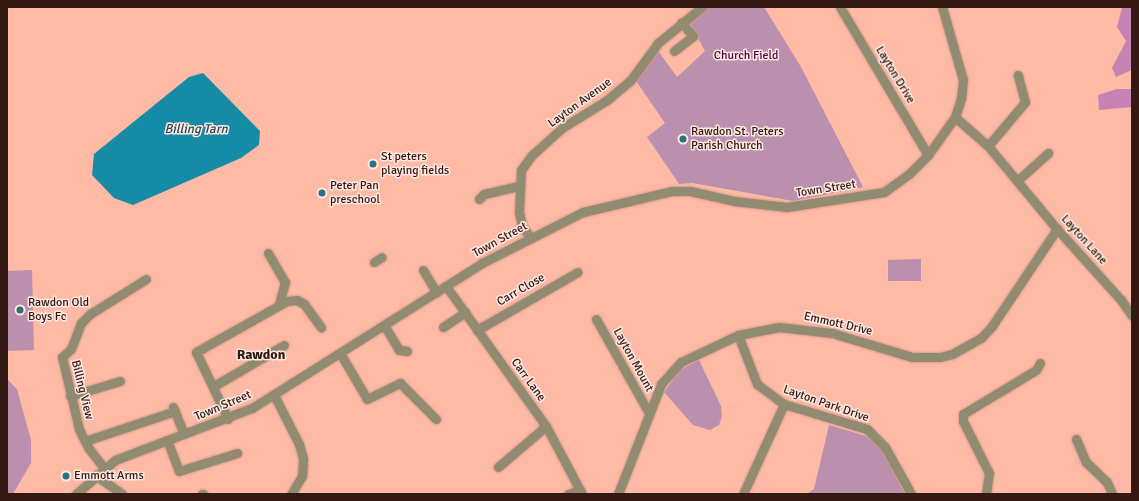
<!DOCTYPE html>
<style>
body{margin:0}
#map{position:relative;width:1139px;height:501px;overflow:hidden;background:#febaa5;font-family:Signika,sans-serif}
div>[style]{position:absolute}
.green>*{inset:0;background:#bb8fae}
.forest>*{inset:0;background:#c584b3}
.water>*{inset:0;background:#168ba5}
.roads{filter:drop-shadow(0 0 1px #d59a88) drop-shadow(0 0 1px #d59a88)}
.minor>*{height:9px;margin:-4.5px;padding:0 4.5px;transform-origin:4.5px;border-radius:4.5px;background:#908b71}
.dots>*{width:11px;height:11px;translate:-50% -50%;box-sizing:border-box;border:2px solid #fee8e1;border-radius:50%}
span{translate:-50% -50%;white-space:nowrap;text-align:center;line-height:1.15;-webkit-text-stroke:3px #fee8e1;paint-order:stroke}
.park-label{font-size:12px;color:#510042}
.street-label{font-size:12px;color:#321a12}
.poi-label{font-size:12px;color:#321a12}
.left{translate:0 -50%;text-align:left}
.water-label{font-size:13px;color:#204c58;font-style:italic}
.quarter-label{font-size:14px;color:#321a12;font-weight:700}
.frame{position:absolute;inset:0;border:8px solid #321a12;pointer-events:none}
</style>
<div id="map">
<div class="green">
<div style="clip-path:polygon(702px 7px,764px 7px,801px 67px,863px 187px,793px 201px,692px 183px,679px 184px,647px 137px,665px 123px,634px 78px,659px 52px,677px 77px,705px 51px,686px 17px)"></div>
<div style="clip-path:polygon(921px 259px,921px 281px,888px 281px,888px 260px)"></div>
<div style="clip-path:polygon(32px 270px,34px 350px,7px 351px,7px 271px)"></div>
<div style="clip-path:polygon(699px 360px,721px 406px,722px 416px,719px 425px,710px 430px,693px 425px,664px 392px,680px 370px)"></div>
<div style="clip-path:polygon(7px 379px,17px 389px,31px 440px,31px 463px,13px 494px,7px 494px)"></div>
<div style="clip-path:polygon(829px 425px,869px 437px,880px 446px,905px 494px,807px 494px,814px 489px)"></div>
</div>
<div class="forest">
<div style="clip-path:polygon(1122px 7px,1132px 7px,1132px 70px,1116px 77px,1112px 68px,1126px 41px,1117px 27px)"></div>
<div style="clip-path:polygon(1117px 89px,1132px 89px,1132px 107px,1099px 110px,1098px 95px)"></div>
</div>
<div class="water">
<div style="clip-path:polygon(203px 73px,260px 131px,259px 145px,241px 158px,133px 205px,114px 198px,92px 175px,94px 154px,189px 77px)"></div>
</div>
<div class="roads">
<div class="minor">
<div style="left:840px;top:7px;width:172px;rotate:59.3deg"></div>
<div style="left:674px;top:51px;width:24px;rotate:-38deg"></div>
<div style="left:693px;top:36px;width:18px;rotate:-131deg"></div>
<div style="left:955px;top:117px;width:44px;rotate:41.3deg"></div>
<div style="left:988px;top:146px;width:108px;rotate:50.3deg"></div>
<div style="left:1057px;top:229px;width:96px;rotate:48deg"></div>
<div style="left:1121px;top:300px;width:19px;rotate:55deg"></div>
<div style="left:988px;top:146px;width:57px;rotate:-49.9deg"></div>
<div style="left:1025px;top:102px;width:28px;rotate:-105deg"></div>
<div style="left:1017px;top:181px;width:42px;rotate:-42.1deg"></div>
<div style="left:479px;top:199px;width:7px;rotate:-45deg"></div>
<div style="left:484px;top:194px;width:37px;rotate:-13deg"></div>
<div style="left:530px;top:237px;width:14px;rotate:-126deg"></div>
<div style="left:522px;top:226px;width:14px;rotate:-102deg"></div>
<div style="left:519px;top:212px;width:42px;rotate:-87.3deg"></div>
<div style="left:521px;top:170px;width:19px;rotate:-54deg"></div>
<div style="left:532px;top:155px;width:40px;rotate:-42deg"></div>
<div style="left:562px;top:128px;width:53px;rotate:-31.9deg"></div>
<div style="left:607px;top:100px;width:30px;rotate:-40deg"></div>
<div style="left:630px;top:81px;width:47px;rotate:-53.6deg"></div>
<div style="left:658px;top:43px;width:57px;rotate:-39.3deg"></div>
<div style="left:268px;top:253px;width:34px;rotate:60deg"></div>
<div style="left:285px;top:282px;width:23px;rotate:105deg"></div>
<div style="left:374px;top:262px;width:9px;rotate:-32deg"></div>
<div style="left:423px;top:270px;width:26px;rotate:59deg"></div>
<div style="left:446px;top:286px;width:172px;rotate:54.5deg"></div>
<div style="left:546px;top:426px;width:77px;rotate:62.1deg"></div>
<div style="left:596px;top:319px;width:108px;rotate:60.6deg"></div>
<div style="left:384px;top:325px;width:29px;rotate:59deg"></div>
<div style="left:399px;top:350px;width:8px;rotate:7deg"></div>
<div style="left:443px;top:327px;width:27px;rotate:-34deg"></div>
<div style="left:477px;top:330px;width:116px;rotate:-29.9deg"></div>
<div style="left:738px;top:335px;width:53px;rotate:68.8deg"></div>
<div style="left:757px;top:384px;width:34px;rotate:37deg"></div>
<div style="left:784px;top:404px;width:87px;rotate:16.8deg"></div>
<div style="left:867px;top:429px;width:25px;rotate:45deg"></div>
<div style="left:885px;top:447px;width:54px;rotate:61deg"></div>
<div style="left:340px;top:353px;width:53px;rotate:59.6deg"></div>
<div style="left:367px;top:399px;width:37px;rotate:-26deg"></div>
<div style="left:400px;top:383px;width:51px;rotate:45deg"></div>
<div style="left:214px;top:386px;width:81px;rotate:-30.4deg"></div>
<div style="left:274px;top:395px;width:55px;rotate:63deg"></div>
<div style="left:299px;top:444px;width:16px;rotate:75deg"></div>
<div style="left:303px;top:459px;width:17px;rotate:93deg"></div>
<div style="left:302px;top:476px;width:21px;rotate:121deg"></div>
<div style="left:70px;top:396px;width:52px;rotate:-16.7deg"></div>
<div style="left:173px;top:407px;width:29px;rotate:68deg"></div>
<div style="left:228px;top:419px;width:74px;rotate:-115.5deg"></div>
<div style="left:196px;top:352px;width:104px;rotate:-29.3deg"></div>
<div style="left:287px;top:301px;width:10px;rotate:-6deg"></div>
<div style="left:297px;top:300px;width:8px;rotate:30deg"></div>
<div style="left:304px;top:304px;width:29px;rotate:54deg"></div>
<div style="left:1076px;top:439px;width:25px;rotate:67deg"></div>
<div style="left:1086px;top:462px;width:29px;rotate:44deg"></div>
<div style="left:1107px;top:482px;width:13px;rotate:67deg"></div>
<div style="left:167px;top:440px;width:33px;rotate:69deg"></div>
<div style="left:179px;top:471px;width:61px;rotate:-17.2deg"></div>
<div style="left:85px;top:441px;width:95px;rotate:-18.4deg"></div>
<div style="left:498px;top:467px;width:63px;rotate:-40.5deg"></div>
<div style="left:104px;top:468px;width:24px;rotate:-128deg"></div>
<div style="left:89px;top:449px;width:22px;rotate:-117deg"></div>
<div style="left:79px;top:429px;width:74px;rotate:-103.3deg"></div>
<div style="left:62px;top:357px;width:12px;rotate:-42deg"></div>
<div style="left:71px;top:349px;width:28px;rotate:-69deg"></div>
<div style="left:81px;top:323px;width:13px;rotate:-45deg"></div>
<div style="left:90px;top:314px;width:66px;rotate:-32deg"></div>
<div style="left:95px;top:475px;width:33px;rotate:35deg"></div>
<div style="left:76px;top:494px;width:52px;rotate:-41.1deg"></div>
<div style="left:115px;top:460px;width:147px;rotate:-20.8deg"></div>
<div style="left:252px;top:408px;width:272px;rotate:-32.2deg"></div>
<div style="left:482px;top:263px;width:113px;rotate:-26.8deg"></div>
<div style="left:583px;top:212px;width:91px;rotate:-13.3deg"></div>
<div style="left:672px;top:191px;width:18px"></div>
<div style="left:690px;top:191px;width:45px;rotate:12.8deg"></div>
<div style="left:734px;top:201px;width:53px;rotate:6.5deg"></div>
<div style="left:787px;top:207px;width:98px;rotate:-8.8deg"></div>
<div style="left:884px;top:192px;width:31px;rotate:-36deg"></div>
<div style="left:909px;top:174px;width:27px;rotate:-45deg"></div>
<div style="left:928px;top:155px;width:47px;rotate:-54.6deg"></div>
<div style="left:955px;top:117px;width:19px;rotate:-72deg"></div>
<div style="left:961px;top:99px;width:19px;rotate:-84deg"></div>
<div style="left:963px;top:80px;width:76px;rotate:-106deg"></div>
<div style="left:202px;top:494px;width:1px"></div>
<div style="left:568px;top:494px;width:13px;rotate:-18deg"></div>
<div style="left:618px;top:494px;width:118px;rotate:-68.6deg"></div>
<div style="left:661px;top:384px;width:30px;rotate:-48deg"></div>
<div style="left:681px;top:362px;width:63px;rotate:-25.3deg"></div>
<div style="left:738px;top:335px;width:42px;rotate:-11deg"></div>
<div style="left:779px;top:327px;width:53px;rotate:6.5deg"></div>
<div style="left:832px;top:333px;width:84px;rotate:16.7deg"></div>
<div style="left:912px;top:357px;width:28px"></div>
<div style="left:940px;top:357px;width:12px;rotate:-14deg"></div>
<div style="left:952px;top:354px;width:33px;rotate:-29deg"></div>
<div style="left:981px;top:338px;width:16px;rotate:-47deg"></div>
<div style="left:992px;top:326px;width:117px;rotate:-56.2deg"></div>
<div style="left:743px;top:494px;width:99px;rotate:-65.5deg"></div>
<div style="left:986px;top:494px;width:21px;rotate:-82deg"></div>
<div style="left:989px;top:473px;width:58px;rotate:-116.6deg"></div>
<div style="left:963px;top:421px;width:7px;rotate:-90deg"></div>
<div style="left:963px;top:414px;width:85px;rotate:-31.1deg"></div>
<div style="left:1036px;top:370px;width:8px;rotate:-60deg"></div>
</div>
</div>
<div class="dots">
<div style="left:683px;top:139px;background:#2d7082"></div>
<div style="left:373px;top:164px;background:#2d7082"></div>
<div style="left:322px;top:193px;background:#2d7082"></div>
<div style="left:20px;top:310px;background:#2d7082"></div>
<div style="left:66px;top:476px;background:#2d7082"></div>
</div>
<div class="park-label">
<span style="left:746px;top:56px">Church Field</span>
</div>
<div class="street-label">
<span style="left:895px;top:75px;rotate:59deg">Layton Drive</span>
<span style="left:580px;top:103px;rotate:-36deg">Layton Avenue</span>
<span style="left:826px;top:189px;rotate:-9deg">Town Street</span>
<span style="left:500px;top:240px;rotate:-29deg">Town Street</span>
<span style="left:1084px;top:240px;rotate:48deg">Layton Lane</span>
<span style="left:521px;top:290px;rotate:-30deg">Carr Close</span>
<span style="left:838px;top:324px;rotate:13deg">Emmott Drive</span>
<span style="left:633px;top:360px;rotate:61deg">Layton Mount</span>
<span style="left:528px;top:380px;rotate:54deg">Carr Lane</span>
<span style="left:82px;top:390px;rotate:76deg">Billing View</span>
<span style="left:826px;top:404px;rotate:19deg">Layton Park Drive</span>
<span style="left:223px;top:406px;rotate:-23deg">Town Street</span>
</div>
<div class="poi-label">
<span class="left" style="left:691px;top:139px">Rawdon St. Peters<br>Parish Church</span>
<span class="left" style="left:381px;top:164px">St peters<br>playing fields</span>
<span class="left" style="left:330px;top:193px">Peter Pan<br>preschool</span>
<span class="left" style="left:28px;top:310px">Rawdon Old<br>Boys Fc</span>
<span class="left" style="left:74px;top:476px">Emmott Arms</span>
</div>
<div class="water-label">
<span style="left:196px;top:129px">Billing Tarn</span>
</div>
<div class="quarter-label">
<span style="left:261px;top:355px">Rawdon</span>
</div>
<div class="frame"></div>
</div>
